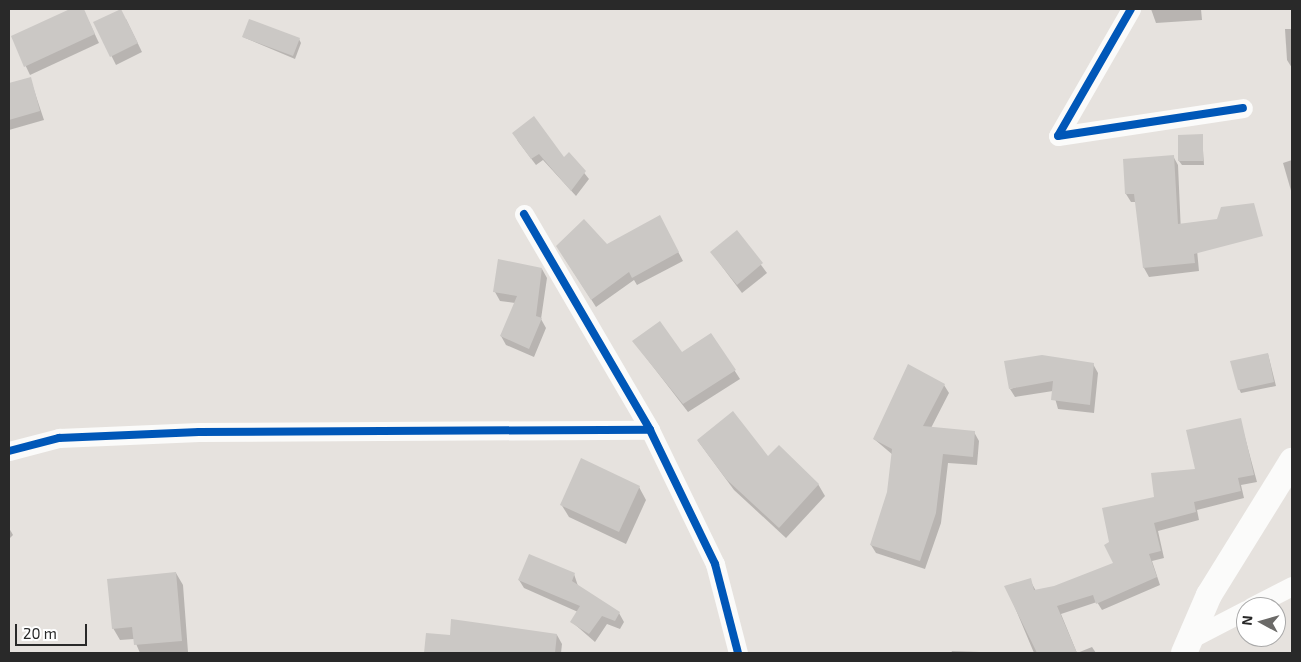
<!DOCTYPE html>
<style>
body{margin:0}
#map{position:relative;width:1301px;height:662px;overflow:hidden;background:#e6e2de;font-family:"Exo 2",sans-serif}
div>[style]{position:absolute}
.shadow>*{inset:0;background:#0003}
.building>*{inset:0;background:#cbc8c5}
.street>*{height:19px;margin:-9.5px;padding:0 9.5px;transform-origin:9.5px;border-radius:9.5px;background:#fbfbfa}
.secondary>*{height:26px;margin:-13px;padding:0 13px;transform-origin:13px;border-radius:13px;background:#fbfbfa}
.cycleway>*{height:8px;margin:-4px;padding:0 4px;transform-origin:4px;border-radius:4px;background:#0057b8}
span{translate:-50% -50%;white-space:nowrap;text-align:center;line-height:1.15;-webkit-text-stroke:4px #fff;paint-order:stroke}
.frame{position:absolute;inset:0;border:10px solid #292929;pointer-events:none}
.north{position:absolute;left:1236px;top:597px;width:50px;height:50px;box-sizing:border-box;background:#fff;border:1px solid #a9a9a9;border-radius:50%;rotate:276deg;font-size:14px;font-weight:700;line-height:20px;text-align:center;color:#292929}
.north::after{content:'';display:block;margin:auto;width:18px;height:22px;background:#6b6a68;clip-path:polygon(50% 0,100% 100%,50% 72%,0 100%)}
.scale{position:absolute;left:15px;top:624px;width:72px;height:22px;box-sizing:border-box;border:2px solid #292929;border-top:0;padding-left:6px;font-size:15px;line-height:18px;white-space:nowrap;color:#292929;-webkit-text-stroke:4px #fff;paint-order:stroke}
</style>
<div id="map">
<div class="shadow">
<div style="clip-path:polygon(73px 9px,83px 9px,99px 43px,30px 75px,12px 37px)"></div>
<div style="clip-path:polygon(1151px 9px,1201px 9px,1202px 20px,1156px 23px)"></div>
<div style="clip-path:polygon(126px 19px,142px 52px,116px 65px,95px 23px)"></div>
<div style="clip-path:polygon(1285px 29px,1292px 29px,1292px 68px,1287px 60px)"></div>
<div style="clip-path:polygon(243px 37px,299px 39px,301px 43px,295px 59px)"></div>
<div style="clip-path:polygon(30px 78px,44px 120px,9px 130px,9px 84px)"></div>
<div style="clip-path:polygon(1202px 136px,1204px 165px,1182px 165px,1179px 161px)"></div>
<div style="clip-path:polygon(517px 140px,564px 159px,569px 154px,589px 179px,576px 196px,543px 160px,536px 165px)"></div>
<div style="clip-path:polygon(1173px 156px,1178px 165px,1181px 233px,1197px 250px,1199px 271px,1149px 277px,1144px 268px,1136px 202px,1131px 202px,1126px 194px)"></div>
<div style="clip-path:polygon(1292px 160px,1292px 194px,1283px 163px)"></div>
<div style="clip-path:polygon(664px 225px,683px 261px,637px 285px,634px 280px,596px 307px,562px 254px,606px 245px)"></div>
<div style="clip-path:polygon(737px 232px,767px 273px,742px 293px,711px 252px)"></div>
<div style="clip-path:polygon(542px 269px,547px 278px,541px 319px,546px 328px,534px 357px,506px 345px,501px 336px,515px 303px,500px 301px,495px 292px)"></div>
<div style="clip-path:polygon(711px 334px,740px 379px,688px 412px,634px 342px,682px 354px)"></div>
<div style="clip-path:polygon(1268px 354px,1276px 386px,1241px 393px,1239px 389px)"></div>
<div style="clip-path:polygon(1093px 364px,1098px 373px,1094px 413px,1058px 409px,1053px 391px,1015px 397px,1010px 389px)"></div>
<div style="clip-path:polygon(944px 385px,949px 393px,931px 428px,974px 432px,979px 441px,977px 465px,948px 463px,941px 523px,925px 569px,876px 553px,871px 545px,886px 514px,893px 455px,874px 439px)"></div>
<div style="clip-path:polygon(1240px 419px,1257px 482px,1241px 485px,1244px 498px,1197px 510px,1199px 520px,1158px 531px,1164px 558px,1152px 561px,1160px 585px,1102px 610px,1097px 602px,1061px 614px,1077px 653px,1034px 653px,1006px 586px,1030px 580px,1036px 591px,1054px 588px,1115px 563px,1111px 542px,1155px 498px,1196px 470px)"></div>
<div style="clip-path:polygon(698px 441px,768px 458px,818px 484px,825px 496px,786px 538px,734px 490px)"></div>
<div style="clip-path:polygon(639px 487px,646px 500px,626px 544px,569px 517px,561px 504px)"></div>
<div style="clip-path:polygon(9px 528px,13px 535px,9px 539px)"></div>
<div style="clip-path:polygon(176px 573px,183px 585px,188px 652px,140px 653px,134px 639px,120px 640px,113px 628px)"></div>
<div style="clip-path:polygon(574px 574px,578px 586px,619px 613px,624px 622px,620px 629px,607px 624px,595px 642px,572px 622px,578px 612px,524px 588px,519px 580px)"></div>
<div style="clip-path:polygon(427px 635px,557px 635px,562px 644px,561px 653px,426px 653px)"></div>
<div style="clip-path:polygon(1092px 647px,1096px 653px,1077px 653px)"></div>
<div style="clip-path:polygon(952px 651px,980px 652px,980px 653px,951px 653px)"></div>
</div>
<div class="building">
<div style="clip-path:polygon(70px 9px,84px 9px,95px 34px,24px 67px,11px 36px)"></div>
<div style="clip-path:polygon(121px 9px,138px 43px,110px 57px,93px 22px)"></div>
<div style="clip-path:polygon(249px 19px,300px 38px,293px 56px,242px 37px)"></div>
<div style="clip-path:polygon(31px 77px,40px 111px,9px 120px,9px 83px)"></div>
<div style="clip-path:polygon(534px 116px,564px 157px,569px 152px,586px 171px,571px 191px,539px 154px,531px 159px,512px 133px)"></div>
<div style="clip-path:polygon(1203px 134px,1203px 161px,1178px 161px,1178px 135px)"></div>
<div style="clip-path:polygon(1174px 155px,1178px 224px,1217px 219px,1221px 207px,1254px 203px,1263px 236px,1194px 254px,1195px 263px,1143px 268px,1134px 194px,1125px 194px,1123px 159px)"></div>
<div style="clip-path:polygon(660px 215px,679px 252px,632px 278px,629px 272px,591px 300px,556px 246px,584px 219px,607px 244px)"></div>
<div style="clip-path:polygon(737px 230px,763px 263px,737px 285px,710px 252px)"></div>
<div style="clip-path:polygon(498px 259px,542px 268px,536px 316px,542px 318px,529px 349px,500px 336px,517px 296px,493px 292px)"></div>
<div style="clip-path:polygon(660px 321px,682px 352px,711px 333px,736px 370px,683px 404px,632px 341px)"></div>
<div style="clip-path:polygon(1268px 353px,1274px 382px,1238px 390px,1230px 361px)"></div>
<div style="clip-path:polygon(1042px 355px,1094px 363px,1090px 405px,1051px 400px,1053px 381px,1009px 389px,1004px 361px)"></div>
<div style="clip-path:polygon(908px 364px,945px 384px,923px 426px,975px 431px,973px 457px,943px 454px,936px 513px,920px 561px,870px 545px,887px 492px,892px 449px,873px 439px)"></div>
<div style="clip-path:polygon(733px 411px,768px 456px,779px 445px,819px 484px,779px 528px,726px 479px,697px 440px)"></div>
<div style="clip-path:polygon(1241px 418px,1254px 475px,1238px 478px,1241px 491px,1194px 502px,1196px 512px,1154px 523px,1161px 551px,1149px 554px,1157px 577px,1096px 604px,1093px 595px,1057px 606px,1077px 653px,1037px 653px,1004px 586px,1031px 578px,1034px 590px,1054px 586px,1113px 563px,1104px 545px,1109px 542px,1102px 508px,1154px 497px,1151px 473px,1195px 469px,1186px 430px)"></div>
<div style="clip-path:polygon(581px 458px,640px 486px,619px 532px,560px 505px)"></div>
<div style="clip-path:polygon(529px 554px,575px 573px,572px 581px,620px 612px,615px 621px,602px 616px,589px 634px,570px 622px,580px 606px,518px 580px)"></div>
<div style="clip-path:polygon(176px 572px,182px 641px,134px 645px,132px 627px,112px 629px,107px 579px)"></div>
<div style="clip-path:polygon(451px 619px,557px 634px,555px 653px,424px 653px,426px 633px,450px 635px)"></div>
</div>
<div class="street">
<div style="left:1131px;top:9px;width:146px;rotate:119.9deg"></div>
<div style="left:1058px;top:136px;width:187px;rotate:-8.6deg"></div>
<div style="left:524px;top:214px;width:250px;rotate:59.7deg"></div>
<div style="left:650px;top:430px;width:149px;rotate:64.1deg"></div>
<div style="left:715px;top:564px;width:92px;rotate:75.5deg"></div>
<div style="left:9px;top:451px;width:52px;rotate:-14.6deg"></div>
<div style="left:59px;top:438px;width:140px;rotate:-2.5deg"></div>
<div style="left:199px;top:432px;width:451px;rotate:-0.3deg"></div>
<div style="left:1251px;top:607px;width:46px;rotate:-27.1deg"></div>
<div style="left:1190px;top:639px;width:63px;rotate:-27.4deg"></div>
</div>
<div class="secondary">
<div style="left:1184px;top:653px;width:63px;rotate:-66.7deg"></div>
<div style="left:1209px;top:595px;width:158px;rotate:-58.2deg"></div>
</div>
<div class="cycleway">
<div style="left:1131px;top:9px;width:146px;rotate:119.9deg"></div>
<div style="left:1058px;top:136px;width:187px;rotate:-8.6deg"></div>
<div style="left:524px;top:214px;width:250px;rotate:59.7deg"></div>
<div style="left:650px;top:430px;width:149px;rotate:64.1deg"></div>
<div style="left:715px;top:564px;width:92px;rotate:75.5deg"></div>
<div style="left:9px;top:451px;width:52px;rotate:-14.6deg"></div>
<div style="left:59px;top:438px;width:140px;rotate:-2.5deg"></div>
<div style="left:199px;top:432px;width:451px;rotate:-0.3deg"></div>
</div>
<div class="frame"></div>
<div class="north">N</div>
<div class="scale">20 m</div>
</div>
